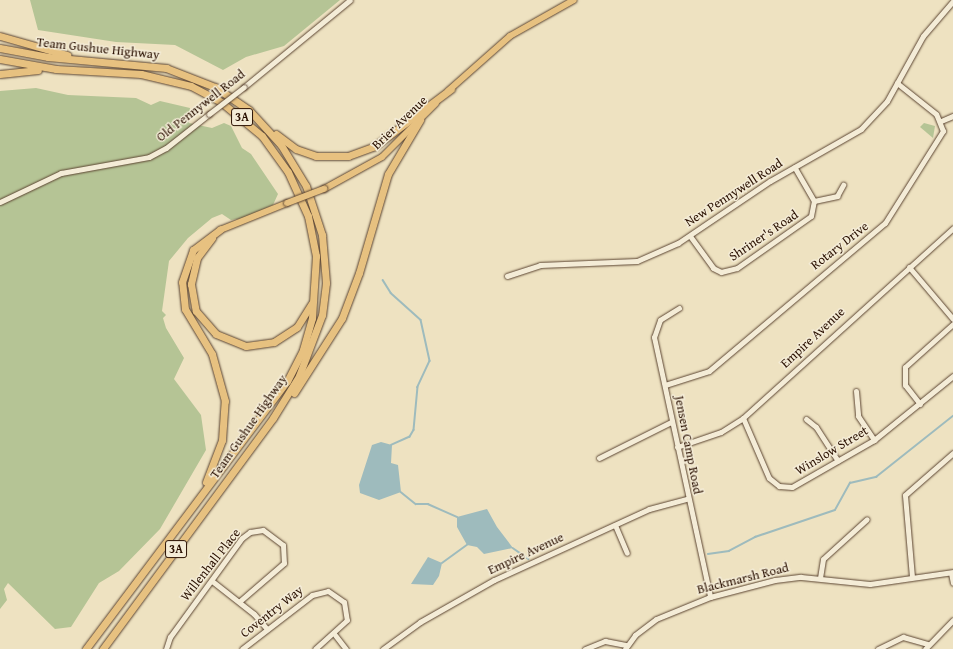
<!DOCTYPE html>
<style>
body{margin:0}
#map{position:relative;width:953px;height:649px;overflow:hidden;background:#eee2c1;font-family:"Gentium Book Plus",serif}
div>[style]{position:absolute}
.green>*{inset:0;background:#b5c495}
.water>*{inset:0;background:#9ebbbd}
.stream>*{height:1.5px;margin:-0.75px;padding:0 0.75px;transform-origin:0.75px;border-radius:0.75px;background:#9ebbbd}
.roads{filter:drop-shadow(0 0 1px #5b4431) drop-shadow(0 0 1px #5b4431)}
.minor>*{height:5px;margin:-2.5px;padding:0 2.5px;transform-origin:2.5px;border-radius:2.5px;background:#f4ecd7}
.major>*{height:6px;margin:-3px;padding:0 3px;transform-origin:3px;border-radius:3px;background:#e7c180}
.highway>*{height:7px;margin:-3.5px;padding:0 3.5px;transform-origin:3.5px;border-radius:3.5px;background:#e7c180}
.bridges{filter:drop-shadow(0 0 1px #5b4431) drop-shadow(0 0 1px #5b4431)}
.minor-bridge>*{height:5px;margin:-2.5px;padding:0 2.5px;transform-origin:2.5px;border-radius:2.5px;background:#f4ecd7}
.major-bridge>*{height:6px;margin:-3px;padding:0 3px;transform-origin:3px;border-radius:3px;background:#e7c180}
span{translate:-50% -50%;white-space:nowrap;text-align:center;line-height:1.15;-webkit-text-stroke:3px #f4ecd7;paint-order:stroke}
.shield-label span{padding:1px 3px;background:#f4ecd7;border:1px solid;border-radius:3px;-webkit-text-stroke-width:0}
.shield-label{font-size:12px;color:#2a1001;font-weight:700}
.street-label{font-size:13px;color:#2a1001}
</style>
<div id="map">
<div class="green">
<div style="clip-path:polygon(30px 0,340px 0,284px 46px,246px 57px,223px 70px,175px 45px,116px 42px,38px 30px)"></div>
<div style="clip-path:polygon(36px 88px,68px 95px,136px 98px,151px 105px,160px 101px,190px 108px,189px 123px,212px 128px,224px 123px,231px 126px,242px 148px,251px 154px,278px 194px,273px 205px,244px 218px,231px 220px,222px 214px,212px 218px,188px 238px,169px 261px,162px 311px,166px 315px,163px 318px,166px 328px,184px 358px,174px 379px,201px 415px,206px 450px,160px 529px,119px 571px,99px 583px,71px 627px,55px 629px,8px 583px,4px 589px,7px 600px,0 609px,0 91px)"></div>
<div style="clip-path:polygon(924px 123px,935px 126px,933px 138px,920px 127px)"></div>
</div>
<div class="water">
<div style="clip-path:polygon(381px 442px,392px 445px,391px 463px,398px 465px,401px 492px,379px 500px,360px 493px,359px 485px,372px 445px)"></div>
<div style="clip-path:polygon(487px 509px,497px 527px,513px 548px,484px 554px,477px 547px,467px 545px,457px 527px,457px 517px)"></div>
<div style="clip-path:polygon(428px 557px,442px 563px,439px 576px,433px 585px,411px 584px)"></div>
</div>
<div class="stream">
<div style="left:383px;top:280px;width:15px;rotate:58deg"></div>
<div style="left:391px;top:293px;width:40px;rotate:42deg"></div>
<div style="left:421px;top:320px;width:42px;rotate:77.6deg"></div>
<div style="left:430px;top:361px;width:29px;rotate:115deg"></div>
<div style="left:418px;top:387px;width:43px;rotate:95.3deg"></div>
<div style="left:414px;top:430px;width:8px;rotate:120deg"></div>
<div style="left:410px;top:437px;width:20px;rotate:156deg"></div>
<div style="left:401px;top:492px;width:19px;rotate:39deg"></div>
<div style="left:416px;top:504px;width:12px"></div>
<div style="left:428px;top:504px;width:32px;rotate:24deg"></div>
<div style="left:513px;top:548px;width:19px;rotate:35deg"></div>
<div style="left:708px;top:554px;width:21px;rotate:-8deg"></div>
<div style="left:729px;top:551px;width:30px;rotate:-28deg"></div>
<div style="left:755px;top:537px;width:84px;rotate:-18.6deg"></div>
<div style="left:835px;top:510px;width:31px;rotate:-61deg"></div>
<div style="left:850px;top:483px;width:27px;rotate:-13deg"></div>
<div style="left:876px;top:477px;width:98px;rotate:-38.4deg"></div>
<div style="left:442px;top:563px;width:31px;rotate:-36deg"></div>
</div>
<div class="roads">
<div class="minor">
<div style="left:244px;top:87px;width:137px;rotate:-39.4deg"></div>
<div style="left:941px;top:121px;width:13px;rotate:-23deg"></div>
<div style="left:814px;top:201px;width:24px;rotate:-12deg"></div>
<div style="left:837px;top:196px;width:13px;rotate:-61deg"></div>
<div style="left:0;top:202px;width:68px;rotate:-25.4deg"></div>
<div style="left:61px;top:173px;width:89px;rotate:-10.3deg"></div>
<div style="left:149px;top:157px;width:19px;rotate:-28deg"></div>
<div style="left:166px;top:148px;width:55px;rotate:-38.3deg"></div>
<div style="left:690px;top:236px;width:39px;rotate:54deg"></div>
<div style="left:713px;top:268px;width:9px;rotate:27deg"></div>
<div style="left:721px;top:272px;width:16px;rotate:-14deg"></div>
<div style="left:737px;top:268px;width:90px;rotate:-35.1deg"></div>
<div style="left:811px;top:216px;width:15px;rotate:-79deg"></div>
<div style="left:814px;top:201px;width:39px;rotate:-120deg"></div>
<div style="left:909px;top:267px;width:68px;rotate:49.8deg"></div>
<div style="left:507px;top:276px;width:35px;rotate:-18deg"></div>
<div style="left:540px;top:265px;width:97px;rotate:-2.4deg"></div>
<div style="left:637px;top:261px;width:45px;rotate:-23.7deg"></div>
<div style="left:678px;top:243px;width:111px;rotate:-34deg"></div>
<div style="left:770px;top:181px;width:105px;rotate:-29.7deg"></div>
<div style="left:861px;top:129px;width:38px;rotate:-47deg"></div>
<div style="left:887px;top:101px;width:74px;rotate:-61deg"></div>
<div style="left:923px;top:36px;width:46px;rotate:-49.4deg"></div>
<div style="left:679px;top:308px;width:22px;rotate:148deg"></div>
<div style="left:660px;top:320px;width:18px;rotate:109deg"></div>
<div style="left:654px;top:337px;width:266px;rotate:77.8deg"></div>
<div style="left:665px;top:385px;width:46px;rotate:-17.7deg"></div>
<div style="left:709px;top:371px;width:230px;rotate:-40.1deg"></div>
<div style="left:885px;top:223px;width:109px;rotate:-57.8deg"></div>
<div style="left:943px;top:131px;width:18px;rotate:-112deg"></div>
<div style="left:936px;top:114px;width:50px;rotate:-141.5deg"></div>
<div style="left:856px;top:391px;width:25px;rotate:85deg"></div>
<div style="left:858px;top:416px;width:29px;rotate:56deg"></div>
<div style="left:920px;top:404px;width:24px;rotate:-128deg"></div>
<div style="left:905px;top:385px;width:18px;rotate:-90deg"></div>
<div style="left:905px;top:367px;width:64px;rotate:-41.9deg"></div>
<div style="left:743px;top:418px;width:65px;rotate:66.6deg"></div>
<div style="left:769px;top:478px;width:13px;rotate:39deg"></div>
<div style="left:779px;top:486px;width:13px;rotate:4deg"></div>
<div style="left:792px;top:487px;width:95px;rotate:-29.8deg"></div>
<div style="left:874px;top:440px;width:102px;rotate:-39deg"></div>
<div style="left:806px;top:419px;width:13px;rotate:39deg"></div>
<div style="left:816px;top:427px;width:40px;rotate:57.1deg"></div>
<div style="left:677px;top:447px;width:46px;rotate:-18.8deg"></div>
<div style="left:721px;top:432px;width:26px;rotate:-32deg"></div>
<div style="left:743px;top:418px;width:283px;rotate:-42.1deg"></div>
<div style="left:599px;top:458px;width:80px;rotate:-26.6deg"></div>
<div style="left:615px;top:525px;width:30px;rotate:67deg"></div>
<div style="left:951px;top:573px;width:10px;rotate:79deg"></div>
<div style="left:912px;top:577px;width:82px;rotate:-94.9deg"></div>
<div style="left:905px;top:495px;width:64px;rotate:-41.2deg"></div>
<div style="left:820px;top:578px;width:19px;rotate:-81deg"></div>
<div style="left:823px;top:559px;width:59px;rotate:-42.3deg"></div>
<div style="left:212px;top:581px;width:53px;rotate:38.2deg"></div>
<div style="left:254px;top:614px;width:20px;rotate:49deg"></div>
<div style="left:335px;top:635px;width:18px;rotate:52deg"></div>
<div style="left:166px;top:649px;width:13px;rotate:-72deg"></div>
<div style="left:170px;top:637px;width:122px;rotate:-54deg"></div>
<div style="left:242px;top:538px;width:10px;rotate:-37deg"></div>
<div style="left:250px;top:532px;width:13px;rotate:-9deg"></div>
<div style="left:263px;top:530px;width:25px;rotate:37deg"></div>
<div style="left:283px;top:545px;width:18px;rotate:87deg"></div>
<div style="left:284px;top:563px;width:58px;rotate:139.2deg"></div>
<div style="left:242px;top:649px;width:88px;rotate:-37.6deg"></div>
<div style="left:312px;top:595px;width:16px;rotate:-14deg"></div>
<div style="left:328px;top:591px;width:19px;rotate:35deg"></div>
<div style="left:344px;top:602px;width:18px;rotate:81deg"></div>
<div style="left:347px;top:620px;width:43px;rotate:137.8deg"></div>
<div style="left:383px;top:649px;width:46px;rotate:-36.1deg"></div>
<div style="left:420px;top:622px;width:85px;rotate:-29.6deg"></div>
<div style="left:494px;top:580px;width:170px;rotate:-24.6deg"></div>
<div style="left:649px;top:509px;width:39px;rotate:-15deg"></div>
<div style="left:585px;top:649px;width:22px;rotate:-22deg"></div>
<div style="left:605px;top:641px;width:21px;rotate:11deg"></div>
<div style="left:625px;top:649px;width:17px;rotate:-54deg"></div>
<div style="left:635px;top:635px;width:26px;rotate:-37deg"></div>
<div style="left:656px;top:619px;width:58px;rotate:-22.2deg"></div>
<div style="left:710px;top:597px;width:67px;rotate:-14.7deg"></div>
<div style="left:775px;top:580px;width:26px;rotate:-7deg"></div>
<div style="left:801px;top:577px;width:69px;rotate:5.8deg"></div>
<div style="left:870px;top:584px;width:84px;rotate:-8.2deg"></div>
<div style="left:878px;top:649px;width:28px;rotate:-26deg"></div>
<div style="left:903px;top:637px;width:26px;rotate:16deg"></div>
<div style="left:925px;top:649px;width:40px;rotate:-46deg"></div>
</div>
<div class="major">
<div style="left:448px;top:91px;width:83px;rotate:-41.6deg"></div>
<div style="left:510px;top:36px;width:73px;rotate:-29.4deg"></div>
<div style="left:324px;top:189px;width:66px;rotate:-28.9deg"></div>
<div style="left:382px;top:157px;width:76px;rotate:-45deg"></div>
<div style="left:220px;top:230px;width:72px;rotate:-21.9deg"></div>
</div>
<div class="highway">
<div style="left:0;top:36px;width:70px;rotate:15.8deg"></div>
<div style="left:0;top:48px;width:49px;rotate:10.6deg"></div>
<div style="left:48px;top:57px;width:119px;rotate:5.3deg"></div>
<div style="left:166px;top:68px;width:53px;rotate:21.2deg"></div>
<div style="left:215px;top:87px;width:41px;rotate:34.1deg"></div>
<div style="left:249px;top:110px;width:47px;rotate:47.6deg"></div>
<div style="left:281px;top:145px;width:48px;rotate:58.6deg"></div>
<div style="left:306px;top:186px;width:52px;rotate:71.9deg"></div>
<div style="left:322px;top:235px;width:48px;rotate:85.2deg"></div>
<div style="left:326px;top:283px;width:32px;rotate:97deg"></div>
<div style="left:322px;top:315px;width:65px;rotate:110.7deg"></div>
<div style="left:299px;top:376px;width:49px;rotate:121.8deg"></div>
<div style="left:273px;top:418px;width:287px;rotate:126.4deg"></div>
<div style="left:0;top:59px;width:57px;rotate:10.1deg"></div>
<div style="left:56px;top:69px;width:85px;rotate:3.4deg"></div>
<div style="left:141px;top:74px;width:51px;rotate:13.5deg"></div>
<div style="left:191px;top:86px;width:34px;rotate:28deg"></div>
<div style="left:221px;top:102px;width:53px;rotate:39.7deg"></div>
<div style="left:262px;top:136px;width:44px;rotate:54.2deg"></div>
<div style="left:288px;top:172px;width:48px;rotate:65.6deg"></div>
<div style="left:308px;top:216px;width:41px;rotate:78.7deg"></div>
<div style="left:316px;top:256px;width:62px;rotate:93.7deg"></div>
<div style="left:312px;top:318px;width:33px;rotate:106deg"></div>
<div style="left:303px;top:350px;width:35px;rotate:117deg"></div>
<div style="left:287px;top:381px;width:335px;rotate:126.9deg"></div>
<div style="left:0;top:74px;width:38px;rotate:-6deg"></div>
<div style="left:276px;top:134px;width:25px;rotate:37deg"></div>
<div style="left:296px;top:149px;width:21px;rotate:19deg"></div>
<div style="left:316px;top:156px;width:32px"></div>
<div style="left:348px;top:156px;width:29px;rotate:-20deg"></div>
<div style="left:375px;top:146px;width:95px;rotate:-36.9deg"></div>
<div style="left:212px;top:238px;width:25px;rotate:127deg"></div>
<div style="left:197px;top:258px;width:27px;rotate:103deg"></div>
<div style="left:191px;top:284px;width:27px;rotate:80deg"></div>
<div style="left:196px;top:311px;width:30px;rotate:49deg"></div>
<div style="left:216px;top:334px;width:32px;rotate:22deg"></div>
<div style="left:246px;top:346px;width:28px;rotate:-8deg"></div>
<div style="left:274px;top:342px;width:27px;rotate:-33deg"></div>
<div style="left:297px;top:327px;width:28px;rotate:-58deg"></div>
<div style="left:294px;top:393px;width:89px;rotate:-57.4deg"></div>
<div style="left:342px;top:318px;width:48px;rotate:-69.3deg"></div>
<div style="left:359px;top:273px;width:103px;rotate:-73.7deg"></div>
<div style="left:388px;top:174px;width:63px;rotate:-59.3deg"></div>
<div style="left:206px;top:482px;width:45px;rotate:-69.1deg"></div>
<div style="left:222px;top:440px;width:39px;rotate:-86deg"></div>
<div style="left:225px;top:401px;width:49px;rotate:-105.5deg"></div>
<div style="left:212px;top:354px;width:52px;rotate:-121deg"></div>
<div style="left:185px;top:309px;width:27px;rotate:-96deg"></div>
<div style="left:182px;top:282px;width:34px;rotate:-71deg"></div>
<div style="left:193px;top:250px;width:34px;rotate:-37deg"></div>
</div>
</div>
<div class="bridges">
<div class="minor-bridge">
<div style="left:209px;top:114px;width:44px;rotate:-37.6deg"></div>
</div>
<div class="major-bridge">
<div style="left:287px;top:203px;width:40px;rotate:-21deg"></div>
</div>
</div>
<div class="shield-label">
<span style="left:242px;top:117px">3A</span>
<span style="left:176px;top:549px">3A</span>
</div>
<div class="street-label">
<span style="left:98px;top:49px;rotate:6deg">Team Gushue Highway</span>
<span style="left:201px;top:106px;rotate:-38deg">Old Pennywell Road</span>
<span style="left:400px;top:123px;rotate:-44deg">Brier Avenue</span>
<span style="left:734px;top:193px;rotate:-33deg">New Pennywell Road</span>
<span style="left:764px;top:236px;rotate:-34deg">Shriner's Road</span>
<span style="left:840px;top:246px;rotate:-38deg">Rotary Drive</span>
<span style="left:813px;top:338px;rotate:-43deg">Empire Avenue</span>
<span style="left:249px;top:427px;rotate:-55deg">Team Gushue Highway</span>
<span style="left:688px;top:445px;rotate:79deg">Jensen Camp Road</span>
<span style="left:832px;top:451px;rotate:-31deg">Winslow Street</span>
<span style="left:526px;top:554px;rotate:-25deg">Empire Avenue</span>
<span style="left:211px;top:565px;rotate:-52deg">Willenhall Place</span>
<span style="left:743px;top:579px;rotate:-14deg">Blackmarsh Road</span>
<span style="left:272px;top:612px;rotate:-38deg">Coventry Way</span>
</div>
</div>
